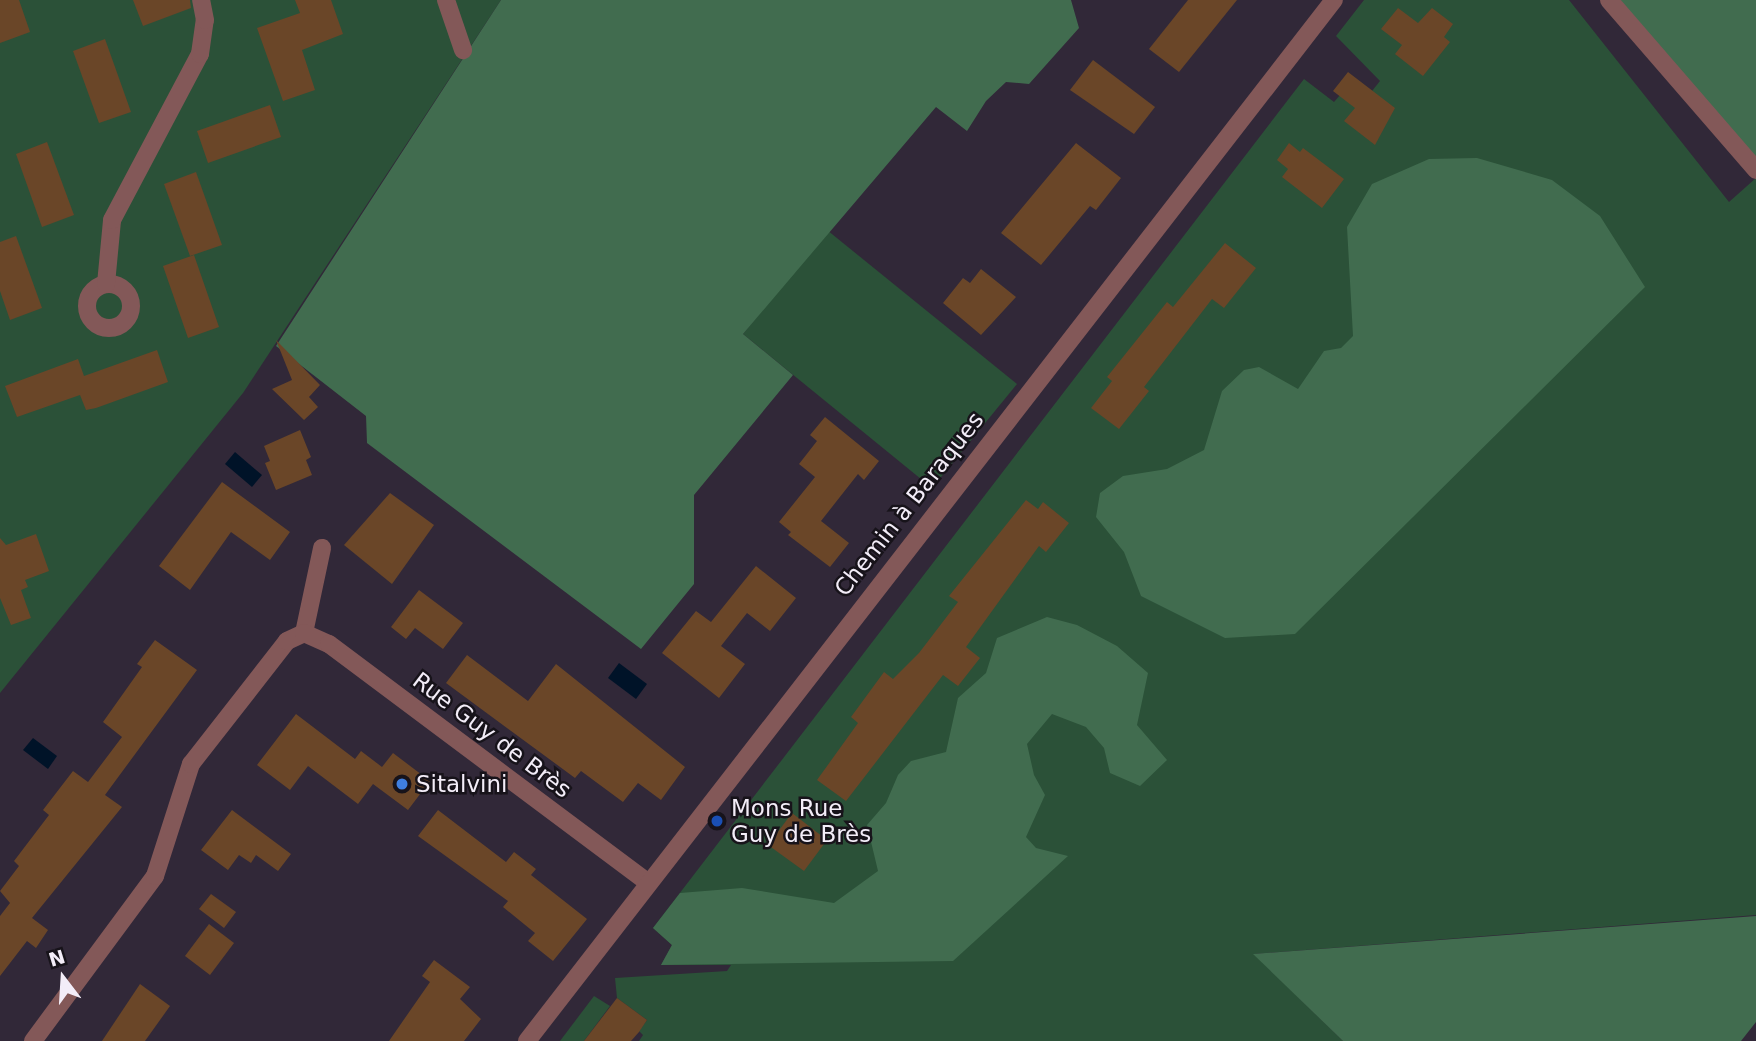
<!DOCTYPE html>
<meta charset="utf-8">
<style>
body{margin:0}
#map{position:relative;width:1756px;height:1041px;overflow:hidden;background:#312838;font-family:"DejaVu Sans",sans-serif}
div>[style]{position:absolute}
.green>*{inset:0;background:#2b5138}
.forest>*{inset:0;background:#416c4f}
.water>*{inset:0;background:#001328}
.building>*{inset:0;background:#6a4628}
.minor>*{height:18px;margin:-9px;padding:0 9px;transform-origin:9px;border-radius:9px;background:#835858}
.minor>.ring{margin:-9px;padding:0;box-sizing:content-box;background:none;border:18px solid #835858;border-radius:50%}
.dots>*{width:19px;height:19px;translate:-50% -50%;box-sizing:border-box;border:4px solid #17131a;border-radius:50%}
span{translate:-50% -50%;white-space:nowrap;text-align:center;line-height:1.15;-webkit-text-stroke:5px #17131a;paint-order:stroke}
.street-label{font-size:23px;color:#f3edf8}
.poi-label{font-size:23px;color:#f3edf8}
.left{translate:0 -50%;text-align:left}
.north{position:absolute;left:28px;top:943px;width:70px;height:70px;-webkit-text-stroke:5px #17131a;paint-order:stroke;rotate:343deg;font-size:19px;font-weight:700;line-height:28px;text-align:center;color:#f3edf8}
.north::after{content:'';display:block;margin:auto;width:24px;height:32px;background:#f3edf8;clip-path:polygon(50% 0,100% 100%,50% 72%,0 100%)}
</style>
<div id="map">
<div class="green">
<div style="clip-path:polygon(0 0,501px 0,243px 393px,0 693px)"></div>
<div style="clip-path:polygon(1364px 0,1569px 0,1729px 202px,1756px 178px,1756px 915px,1254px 954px,1343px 1041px,639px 1041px,643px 1035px,639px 1031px,647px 1020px,617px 998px,615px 978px,727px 971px,731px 965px,661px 965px,672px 945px,653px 928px,1304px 79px,1334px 102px,1355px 78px,1372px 91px,1380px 81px,1336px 36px)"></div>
<div style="clip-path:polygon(827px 230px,1017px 384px,932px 488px,743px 334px)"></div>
<div style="clip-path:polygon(594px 996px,610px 1006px,584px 1041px,560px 1041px)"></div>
</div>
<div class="forest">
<div style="clip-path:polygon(501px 0,1071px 0,1079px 28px,1029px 84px,1006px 82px,986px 101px,967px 131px,936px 107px,743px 334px,793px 375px,694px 495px,694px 584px,641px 649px,367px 443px,366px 416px,276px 346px)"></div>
<div style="clip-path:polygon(1609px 0,1756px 0,1756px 170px)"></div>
<div style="clip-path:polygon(1477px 158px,1552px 180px,1600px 216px,1645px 287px,1295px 634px,1225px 638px,1141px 596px,1124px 552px,1096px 517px,1100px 493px,1123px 476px,1167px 469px,1204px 450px,1222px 391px,1244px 370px,1259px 367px,1298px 389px,1324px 351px,1341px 348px,1353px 336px,1347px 227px,1372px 184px,1429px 159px)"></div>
<div style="clip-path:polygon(1047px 617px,1077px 625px,1117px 646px,1148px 673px,1137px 725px,1167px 760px,1140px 786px,1110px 773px,1104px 748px,1086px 727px,1052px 714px,1027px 744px,1034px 775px,1045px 795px,1026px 837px,1036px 848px,1068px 856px,953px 961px,661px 965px,672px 945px,653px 928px,680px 893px,742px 888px,834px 903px,878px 871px,867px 825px,886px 803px,898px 775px,911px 761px,946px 752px,958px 698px,986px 673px,997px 638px)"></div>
<div style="clip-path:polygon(1756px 916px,1756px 1022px,1741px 1041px,1343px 1041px,1253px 954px)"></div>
</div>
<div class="water">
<div style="clip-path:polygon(235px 452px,262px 475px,252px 487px,225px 464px)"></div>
<div style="clip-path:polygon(619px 663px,647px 684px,636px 699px,608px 678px)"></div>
<div style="clip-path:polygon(33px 738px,57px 756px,48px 769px,23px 750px)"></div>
</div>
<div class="building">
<div style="clip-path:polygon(0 0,19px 0,30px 32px,0 43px)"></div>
<div style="clip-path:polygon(133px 0,190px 0,191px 8px,143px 26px)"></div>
<div style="clip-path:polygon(295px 0,331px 0,343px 34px,302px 50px,315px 90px,283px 101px,257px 28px,300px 13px)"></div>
<div style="clip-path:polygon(1188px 0,1237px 0,1179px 72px,1149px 49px)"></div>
<div style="clip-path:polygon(1398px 8px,1418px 23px,1432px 8px,1453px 24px,1444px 37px,1450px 42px,1423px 76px,1395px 54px,1402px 45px,1381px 29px)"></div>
<div style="clip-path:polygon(105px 39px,131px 112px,99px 123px,73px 51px)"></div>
<div style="clip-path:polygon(1093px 60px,1155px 107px,1134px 134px,1070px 90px)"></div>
<div style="clip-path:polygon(1348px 72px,1395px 108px,1375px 145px,1344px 121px,1355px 108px,1333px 91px)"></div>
<div style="clip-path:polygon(270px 105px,281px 137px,208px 163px,197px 131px)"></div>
<div style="clip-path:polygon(47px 142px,74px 215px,42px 227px,16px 154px)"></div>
<div style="clip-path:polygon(1076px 143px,1121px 178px,1096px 210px,1090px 206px,1041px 265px,1001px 233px)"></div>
<div style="clip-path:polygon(1289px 143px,1300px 152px,1303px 148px,1344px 179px,1322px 208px,1282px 177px,1288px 169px,1277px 160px)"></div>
<div style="clip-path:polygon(196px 172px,222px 245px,190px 256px,164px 184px)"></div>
<div style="clip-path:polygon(16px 236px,42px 308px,10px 320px,0 291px,0 242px)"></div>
<div style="clip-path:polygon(1225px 243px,1256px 268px,1224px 308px,1212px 299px,1144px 387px,1149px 391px,1119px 429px,1091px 408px,1112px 381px,1107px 377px,1167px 302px,1173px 307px)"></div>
<div style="clip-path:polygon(194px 255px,219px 327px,188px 338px,163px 266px)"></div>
<div style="clip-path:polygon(981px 269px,1016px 297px,981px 335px,943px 303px,963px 278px,970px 283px)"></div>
<div style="clip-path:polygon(276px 340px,320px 385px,309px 397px,318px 407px,304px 420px,272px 389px,292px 380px)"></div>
<div style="clip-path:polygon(157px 350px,168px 382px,96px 408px,86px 410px,80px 395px,17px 417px,5px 386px,78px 359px,84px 376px)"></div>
<div style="clip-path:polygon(825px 417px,879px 461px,864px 480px,858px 474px,821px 521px,849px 543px,830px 567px,788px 535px,791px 532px,779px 522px,815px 477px,799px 464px,817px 441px,810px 435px)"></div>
<div style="clip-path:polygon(300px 430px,311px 457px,306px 460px,312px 475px,276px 490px,265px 463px,270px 461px,264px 446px)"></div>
<div style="clip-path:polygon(222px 482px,290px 532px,270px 560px,231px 532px,190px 590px,159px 566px)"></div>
<div style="clip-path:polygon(390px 493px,434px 525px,392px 584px,344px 545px)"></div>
<div style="clip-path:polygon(1026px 500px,1038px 509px,1043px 502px,1069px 523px,1046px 552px,1039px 546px,966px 647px,980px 658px,958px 686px,943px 675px,846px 801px,817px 780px,858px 723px,851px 717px,884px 672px,893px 679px,919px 653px,958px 602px,949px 596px)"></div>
<div style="clip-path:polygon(36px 534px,49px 571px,25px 580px,28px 587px,21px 590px,31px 618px,11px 625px,0 598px,0 538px,6px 545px)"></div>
<div style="clip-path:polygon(756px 566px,796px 598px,770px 631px,747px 613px,721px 646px,745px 664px,719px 698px,662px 653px,696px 611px,711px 622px)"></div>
<div style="clip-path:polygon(419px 590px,463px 623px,443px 649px,415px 628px,406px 639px,391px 627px)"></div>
<div style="clip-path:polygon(155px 640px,197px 670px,105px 795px,122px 807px,32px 918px,48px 930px,36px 948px,27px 941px,0 976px,0 916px,10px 903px,0 891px,19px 866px,14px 861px,49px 815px,43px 810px,73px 771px,88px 782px,122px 737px,103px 722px,142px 667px,137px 664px)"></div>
<div style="clip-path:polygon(467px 655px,528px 701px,556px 664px,685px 767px,661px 800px,638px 783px,623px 802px,581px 771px,575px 778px,446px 683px)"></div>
<div style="clip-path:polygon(296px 714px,355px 759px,361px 751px,382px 767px,393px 753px,430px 781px,408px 810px,373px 784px,358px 804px,308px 766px,290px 790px,257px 765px)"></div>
<div style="clip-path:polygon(232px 810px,291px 854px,278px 871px,256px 855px,251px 863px,239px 855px,228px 870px,201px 850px)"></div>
<div style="clip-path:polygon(438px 810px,506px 862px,514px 852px,536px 869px,531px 875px,587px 919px,553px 961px,528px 941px,535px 933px,503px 907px,508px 901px,418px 836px)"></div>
<div style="clip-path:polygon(792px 813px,827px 840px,804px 871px,768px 845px)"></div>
<div style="clip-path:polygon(211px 894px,236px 912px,224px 928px,199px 909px)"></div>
<div style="clip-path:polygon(209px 924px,234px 943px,210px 975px,185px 956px)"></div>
<div style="clip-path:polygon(434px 960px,470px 987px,460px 999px,481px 1019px,464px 1041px,389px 1041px,430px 982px,422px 976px)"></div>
<div style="clip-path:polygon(140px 984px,170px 1006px,145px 1041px,102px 1041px)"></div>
<div style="clip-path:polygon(617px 998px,647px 1020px,639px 1032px,631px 1041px,584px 1041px)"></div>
</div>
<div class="minor">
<div style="left:446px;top:0;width:53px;rotate:71.2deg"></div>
<div style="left:1609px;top:0;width:225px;rotate:49.1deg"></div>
<div class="ring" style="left:87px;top:284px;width:26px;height:26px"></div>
<div style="left:106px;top:284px;width:64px;rotate:-84.6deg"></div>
<div style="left:112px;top:220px;width:188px;rotate:-62.1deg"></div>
<div style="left:200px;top:54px;width:34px;rotate:-82deg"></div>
<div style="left:205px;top:20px;width:20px;rotate:-101deg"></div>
<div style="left:304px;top:633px;width:87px;rotate:-78deg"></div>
<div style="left:33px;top:1041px;width:205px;rotate:-53.5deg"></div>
<div style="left:155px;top:876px;width:118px;rotate:-72.2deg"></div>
<div style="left:191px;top:764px;width:156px;rotate:-52deg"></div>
<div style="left:287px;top:641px;width:19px;rotate:-25deg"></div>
<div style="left:304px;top:633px;width:27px;rotate:24deg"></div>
<div style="left:329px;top:644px;width:397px;rotate:36.8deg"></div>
<div style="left:527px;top:1041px;width:1317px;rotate:-52.22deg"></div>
</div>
<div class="dots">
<div style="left:402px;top:784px;background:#3f7fe0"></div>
<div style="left:717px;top:821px;background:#1a4fb4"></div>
</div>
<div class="street-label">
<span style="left:909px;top:504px;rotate:-52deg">Chemin à Baraques</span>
<span style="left:492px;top:735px;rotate:37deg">Rue Guy de Brès</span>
</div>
<div class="poi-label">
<span class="left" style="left:416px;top:784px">Sitalvini</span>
<span class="left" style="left:731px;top:821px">Mons Rue<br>Guy de Brès</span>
</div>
<div class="north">N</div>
</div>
